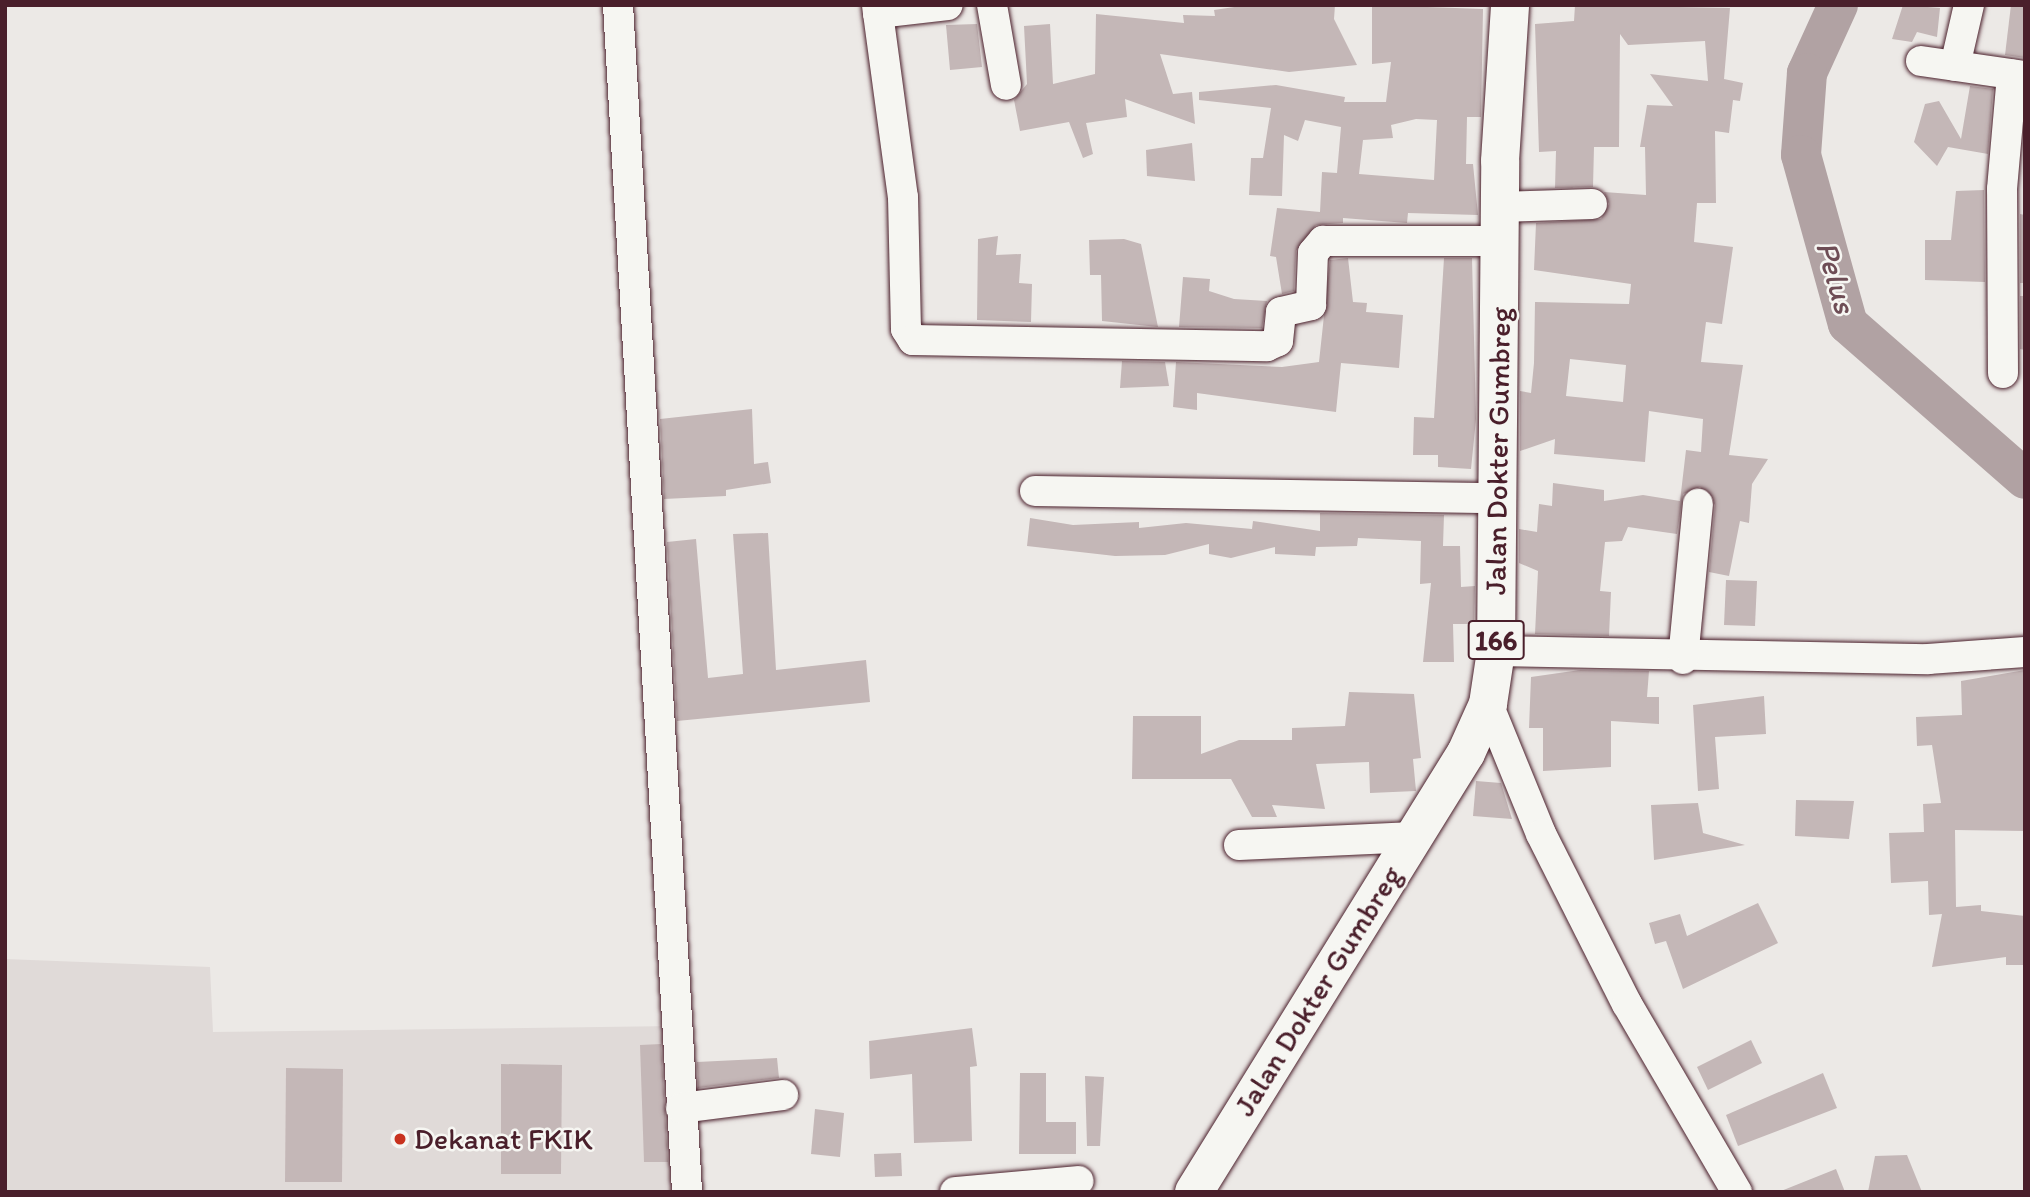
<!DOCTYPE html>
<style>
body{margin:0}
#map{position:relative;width:2030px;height:1197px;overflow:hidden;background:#ece9e6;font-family:Itim,sans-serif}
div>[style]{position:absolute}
.built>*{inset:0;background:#e0dad8}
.river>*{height:40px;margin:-20px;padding:0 20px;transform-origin:20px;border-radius:20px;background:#b1a2a3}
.building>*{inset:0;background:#c4b7b7}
.roads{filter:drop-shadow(0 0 2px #4a1f2b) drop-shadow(0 0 2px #4a1f2b)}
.minor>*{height:30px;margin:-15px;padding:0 15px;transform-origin:15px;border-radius:15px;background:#f6f6f2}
.major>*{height:38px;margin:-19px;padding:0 19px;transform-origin:19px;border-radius:19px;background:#f6f6f2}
.dots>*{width:19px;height:19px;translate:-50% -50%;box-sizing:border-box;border:4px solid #f6f6f2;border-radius:50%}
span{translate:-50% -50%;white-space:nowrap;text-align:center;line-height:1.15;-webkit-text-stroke:5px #f6f6f2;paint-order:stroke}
.shield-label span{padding:2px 5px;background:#f6f6f2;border:2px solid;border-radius:5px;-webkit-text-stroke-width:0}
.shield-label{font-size:28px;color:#4a1f2b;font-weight:700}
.street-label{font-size:30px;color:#4a1f2b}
.poi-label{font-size:30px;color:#4a1f2b}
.left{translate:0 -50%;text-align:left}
.water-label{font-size:32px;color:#6e4d55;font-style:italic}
.frame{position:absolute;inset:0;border:7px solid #4a1f2b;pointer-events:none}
</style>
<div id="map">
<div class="built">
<div style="clip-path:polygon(5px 959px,210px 967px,213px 1032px,674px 1026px,674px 1192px,5px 1192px)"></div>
</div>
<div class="river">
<div style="left:1838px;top:5px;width:75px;rotate:114.5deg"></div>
<div style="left:1807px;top:73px;width:82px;rotate:94.2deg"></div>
<div style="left:1801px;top:155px;width:175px;rotate:74.5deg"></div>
<div style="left:1848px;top:324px;width:235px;rotate:41.2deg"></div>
</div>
<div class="building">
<div style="clip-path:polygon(1248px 5px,1335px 5px,1334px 19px,1357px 65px,1289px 72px,1160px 54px,1173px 94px,1192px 92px,1195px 124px,1125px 99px,1127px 117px,1086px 123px,1093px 154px,1083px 158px,1069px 122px,1020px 131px,1014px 100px,1027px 84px,1024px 26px,1050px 24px,1053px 84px,1095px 74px,1096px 14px,1184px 23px,1183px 15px,1215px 16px,1214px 10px)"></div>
<div style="clip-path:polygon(evenodd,1372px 5px,1483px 9px,1481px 117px,1467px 117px,1466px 164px,1473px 164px,1478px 215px,1408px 213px,1407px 223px,1343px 218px,1343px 223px,1316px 225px,1296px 251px,1294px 291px,1282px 294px,1276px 257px,1270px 256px,1277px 208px,1320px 212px,1322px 172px,1337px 173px,1341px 127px,1305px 120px,1298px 141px,1284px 135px,1282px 196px,1249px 195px,1251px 158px,1263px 158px,1271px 108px,1199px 100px,1199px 92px,1276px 85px,1345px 97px,1344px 102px,1386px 102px,1391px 62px,1372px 64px,1372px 5px,1416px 119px,1437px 120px,1434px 180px,1359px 174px,1363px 140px,1393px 138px,1391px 125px,1416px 119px)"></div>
<div style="clip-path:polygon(evenodd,1575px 5px,1730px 8px,1724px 79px,1743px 83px,1740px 101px,1733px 100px,1729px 133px,1715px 131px,1716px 203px,1697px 203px,1694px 242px,1733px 247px,1722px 324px,1706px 322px,1701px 362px,1743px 365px,1729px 455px,1768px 459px,1752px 484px,1749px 523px,1740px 521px,1729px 576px,1709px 572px,1715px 505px,1700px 487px,1683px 494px,1677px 534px,1628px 527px,1622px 541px,1605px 542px,1600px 591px,1611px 592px,1609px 636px,1535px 634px,1538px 571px,1519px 563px,1519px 529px,1537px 532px,1539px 504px,1552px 506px,1553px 483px,1604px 490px,1604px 501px,1643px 495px,1680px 501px,1686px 450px,1701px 452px,1703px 419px,1649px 411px,1645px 462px,1554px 454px,1555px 439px,1520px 451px,1520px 391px,1531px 393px,1534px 363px,1535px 302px,1629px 304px,1631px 284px,1534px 270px,1536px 223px,1601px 219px,1609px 204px,1604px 192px,1646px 195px,1645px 147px,1640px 147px,1647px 105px,1673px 106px,1650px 74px,1708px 81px,1705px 41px,1628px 45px,1620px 34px,1619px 147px,1594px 147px,1593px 187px,1555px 188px,1556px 151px,1539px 152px,1535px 24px,1574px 21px,1575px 5px,1570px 359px,1626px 365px,1623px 402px,1566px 396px,1570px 359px)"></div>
<div style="clip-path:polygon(1903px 5px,1940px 8px,1937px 37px,1917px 32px,1912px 42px,1892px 39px)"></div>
<div style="clip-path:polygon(2011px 5px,2025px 5px,2025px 58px,2005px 55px)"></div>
<div style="clip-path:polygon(977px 24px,982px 67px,950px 70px,946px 25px)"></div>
<div style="clip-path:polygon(1970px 86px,1993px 89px,1988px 154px,1948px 147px,1937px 166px,1914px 142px,1925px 104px,1939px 101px,1961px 139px)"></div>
<div style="clip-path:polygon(1192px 143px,1195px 181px,1147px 176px,1146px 150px)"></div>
<div style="clip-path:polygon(1984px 190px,1985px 282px,1925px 280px,1925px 240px,1951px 240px,1956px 191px)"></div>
<div style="clip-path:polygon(2020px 214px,2025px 215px,2025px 283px,2020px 283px)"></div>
<div style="clip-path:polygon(998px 236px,996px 255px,1021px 254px,1019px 283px,1032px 284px,1031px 322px,977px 320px,978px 239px)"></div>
<div style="clip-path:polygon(1124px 239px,1141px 244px,1158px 327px,1102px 321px,1101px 275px,1090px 275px,1089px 240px)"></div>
<div style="clip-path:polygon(1348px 258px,1353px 302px,1367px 303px,1366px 312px,1403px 315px,1399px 368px,1341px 363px,1336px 412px,1197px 393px,1197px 410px,1173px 407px,1176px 362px,1282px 367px,1319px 362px,1330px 260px)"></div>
<div style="clip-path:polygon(1444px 258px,1472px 258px,1476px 419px,1471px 469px,1438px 467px,1438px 455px,1413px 455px,1414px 417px,1434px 418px)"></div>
<div style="clip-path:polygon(1183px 277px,1210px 279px,1209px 291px,1234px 299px,1267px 301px,1262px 328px,1179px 327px)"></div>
<div style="clip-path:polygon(2020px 296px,2025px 296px,2025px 350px,2020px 349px)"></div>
<div style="clip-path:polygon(1122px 361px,1165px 362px,1169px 386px,1120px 388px)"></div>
<div style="clip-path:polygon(752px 409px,754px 464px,768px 462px,771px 483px,726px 490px,726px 496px,664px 499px,660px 419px)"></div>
<div style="clip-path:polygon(1320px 513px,1444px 515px,1443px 546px,1460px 546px,1461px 587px,1475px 586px,1474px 624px,1453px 624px,1454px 662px,1423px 662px,1431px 583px,1420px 584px,1421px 541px,1358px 538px,1357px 546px,1316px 547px,1315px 556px,1275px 554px,1275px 547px,1231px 558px,1209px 554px,1209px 544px,1165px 555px,1115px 556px,1027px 546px,1030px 518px,1073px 525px,1139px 522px,1139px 528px,1186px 523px,1252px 529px,1253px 521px,1320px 531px)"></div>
<div style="clip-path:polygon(768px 533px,776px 670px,866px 660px,870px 702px,677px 721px,667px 542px,696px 539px,708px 678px,743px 674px,733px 534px)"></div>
<div style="clip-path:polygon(1726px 580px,1757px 581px,1755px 626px,1724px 625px)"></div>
<div style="clip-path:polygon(1580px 670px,1649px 671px,1647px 697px,1659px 697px,1659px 724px,1611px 721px,1611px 767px,1543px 771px,1543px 728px,1529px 728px,1531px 677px)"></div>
<div style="clip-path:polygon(2025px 670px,2025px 831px,1955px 830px,1956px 907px,1981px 905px,1981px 911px,2025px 916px,2025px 965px,2006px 965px,2006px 957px,1932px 967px,1942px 914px,1929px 915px,1928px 881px,1891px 883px,1889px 833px,1924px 832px,1923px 804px,1941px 803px,1932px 745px,1917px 746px,1916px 717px,1962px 715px,1961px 681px)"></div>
<div style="clip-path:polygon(1349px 692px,1414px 694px,1421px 758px,1413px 759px,1416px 791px,1370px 793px,1369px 762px,1316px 764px,1325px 809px,1272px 805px,1277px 817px,1252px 817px,1231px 779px,1132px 779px,1133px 716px,1201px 716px,1201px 754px,1239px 740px,1292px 740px,1292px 728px,1345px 726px)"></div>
<div style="clip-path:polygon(1764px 696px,1766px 734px,1715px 737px,1719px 789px,1698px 791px,1693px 705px)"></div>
<div style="clip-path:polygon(1476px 781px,1501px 783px,1512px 819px,1473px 816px)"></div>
<div style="clip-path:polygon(1796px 800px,1854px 801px,1849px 839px,1795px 836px)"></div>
<div style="clip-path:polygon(1698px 803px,1703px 833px,1745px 845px,1654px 860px,1651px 805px)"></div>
<div style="clip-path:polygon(1758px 903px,1778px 943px,1683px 989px,1666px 941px,1655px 944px,1649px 923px,1680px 914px,1687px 936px)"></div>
<div style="clip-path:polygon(972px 1028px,977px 1066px,970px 1067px,972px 1141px,914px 1143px,912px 1074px,870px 1079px,869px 1041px)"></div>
<div style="clip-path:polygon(1751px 1040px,1762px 1063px,1708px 1090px,1697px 1067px)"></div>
<div style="clip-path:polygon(661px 1044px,668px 1162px,644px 1162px,640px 1045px)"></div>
<div style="clip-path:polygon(777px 1058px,779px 1078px,698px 1088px,697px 1062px)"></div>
<div style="clip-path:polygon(501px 1064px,562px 1065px,561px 1174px,501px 1174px)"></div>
<div style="clip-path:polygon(286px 1068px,343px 1069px,342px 1182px,285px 1182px)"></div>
<div style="clip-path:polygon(1020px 1073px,1046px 1073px,1046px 1122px,1076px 1122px,1076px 1154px,1019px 1154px)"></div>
<div style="clip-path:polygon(1823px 1073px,1837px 1108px,1738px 1146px,1726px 1115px)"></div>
<div style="clip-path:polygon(1085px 1076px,1104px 1077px,1100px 1146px,1087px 1146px)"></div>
<div style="clip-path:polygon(815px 1109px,844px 1113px,840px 1157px,811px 1154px)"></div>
<div style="clip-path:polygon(901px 1153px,902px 1176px,875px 1177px,874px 1154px)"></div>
<div style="clip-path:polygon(1907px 1155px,1922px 1192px,1868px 1192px,1875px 1156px)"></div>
<div style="clip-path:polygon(1836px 1169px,1845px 1192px,1782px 1192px,1781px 1191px)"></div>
</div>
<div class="roads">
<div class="minor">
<div style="left:618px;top:5px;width:1189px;rotate:86.67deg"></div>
<div style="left:877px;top:5px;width:8px;rotate:83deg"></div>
<div style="left:878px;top:13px;width:70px;rotate:-6.5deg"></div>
<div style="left:992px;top:5px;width:81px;rotate:80.1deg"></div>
<div style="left:878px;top:13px;width:186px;rotate:82.3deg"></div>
<div style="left:903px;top:197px;width:132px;rotate:88.7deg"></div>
<div style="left:906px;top:329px;width:13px;rotate:58deg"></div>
<div style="left:913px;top:340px;width:354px;rotate:1deg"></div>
<div style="left:1267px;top:346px;width:12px;rotate:-24deg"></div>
<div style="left:1278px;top:341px;width:29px;rotate:-84deg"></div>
<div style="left:1281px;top:312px;width:31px;rotate:-13deg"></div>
<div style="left:1311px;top:305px;width:52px;rotate:-87.8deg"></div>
<div style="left:1313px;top:253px;width:16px;rotate:-50deg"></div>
<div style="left:1323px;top:241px;width:177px"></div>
<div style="left:1921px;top:61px;width:105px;rotate:8.2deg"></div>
<div style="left:1955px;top:66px;width:63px;rotate:-77.1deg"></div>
<div style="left:1500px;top:207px;width:92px;rotate:-1.9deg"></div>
<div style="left:2003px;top:373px;width:184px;rotate:-90.3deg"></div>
<div style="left:2002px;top:189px;width:115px;rotate:-85deg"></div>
<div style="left:1035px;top:491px;width:463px;rotate:0.9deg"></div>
<div style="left:1496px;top:651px;width:432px;rotate:1.1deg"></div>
<div style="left:1928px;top:659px;width:97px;rotate:-4.1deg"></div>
<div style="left:1683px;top:659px;width:156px;rotate:-84.5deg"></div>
<div style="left:1488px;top:704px;width:140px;rotate:67.8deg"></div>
<div style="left:1541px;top:834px;width:191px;rotate:63.2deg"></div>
<div style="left:1627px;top:1004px;width:218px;rotate:59.7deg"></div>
<div style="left:1239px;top:845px;width:175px;rotate:-2.6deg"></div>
<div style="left:681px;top:1108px;width:103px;rotate:-7.3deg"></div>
<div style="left:955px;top:1192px;width:124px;rotate:-5.1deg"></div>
</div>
<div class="major">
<div style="left:1194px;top:1192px;width:516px;rotate:-58.22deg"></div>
<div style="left:1466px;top:753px;width:54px;rotate:-65.8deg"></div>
<div style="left:1488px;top:704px;width:54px;rotate:-81.4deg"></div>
<div style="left:1496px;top:651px;width:490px;rotate:-89.5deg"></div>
<div style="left:1500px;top:161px;width:156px;rotate:-86.3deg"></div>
</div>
</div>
<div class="dots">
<div style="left:400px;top:1139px;background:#c8321e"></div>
</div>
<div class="shield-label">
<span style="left:1496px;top:640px">166</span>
</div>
<div class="street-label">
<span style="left:1498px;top:451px;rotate:-89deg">Jalan Dokter Gumbreg</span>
<span style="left:1318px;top:991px;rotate:-58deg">Jalan Dokter Gumbreg</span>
</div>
<div class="poi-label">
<span class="left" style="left:414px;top:1139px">Dekanat FKIK</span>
</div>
<div class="water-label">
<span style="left:1836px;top:277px;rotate:74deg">Pelus</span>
</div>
<div class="frame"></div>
</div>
